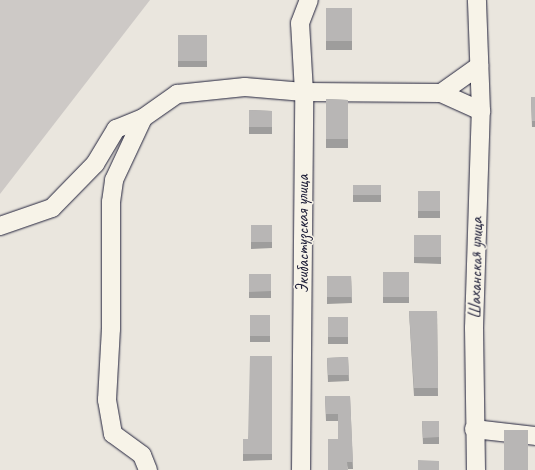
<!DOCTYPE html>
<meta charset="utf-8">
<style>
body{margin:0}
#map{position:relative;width:535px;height:470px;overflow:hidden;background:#eae6de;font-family:Caveat,sans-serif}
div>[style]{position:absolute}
.green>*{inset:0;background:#cdc9c6}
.roads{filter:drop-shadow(0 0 1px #22223b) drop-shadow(0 0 1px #22223b)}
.minor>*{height:18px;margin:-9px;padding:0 9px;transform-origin:9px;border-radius:9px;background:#f7f3e8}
.wall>*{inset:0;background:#9e9d9c}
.building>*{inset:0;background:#b8b6b5}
span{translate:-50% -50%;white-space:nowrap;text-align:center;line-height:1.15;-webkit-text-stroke:3px #f7f3e8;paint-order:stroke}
.street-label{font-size:17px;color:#22223b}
</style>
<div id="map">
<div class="green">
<div style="clip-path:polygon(0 0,150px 0,0 194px)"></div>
</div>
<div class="roads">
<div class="minor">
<div style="left:441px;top:93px;width:44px;rotate:24.2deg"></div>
<div style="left:0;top:226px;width:55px;rotate:-19.1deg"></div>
<div style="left:52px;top:208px;width:62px;rotate:-45.7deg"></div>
<div style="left:95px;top:164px;width:41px;rotate:-59deg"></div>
<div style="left:116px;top:129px;width:29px;rotate:-22deg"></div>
<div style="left:474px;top:429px;width:61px;rotate:6.5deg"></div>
<div style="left:148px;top:470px;width:16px;rotate:-112deg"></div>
<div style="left:142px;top:455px;width:36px;rotate:-144deg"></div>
<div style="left:113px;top:434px;width:35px;rotate:-100deg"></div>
<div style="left:107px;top:400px;width:71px;rotate:-86.8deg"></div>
<div style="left:111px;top:329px;width:127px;rotate:-90deg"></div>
<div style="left:111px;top:202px;width:22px;rotate:-82deg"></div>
<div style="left:114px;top:180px;width:68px;rotate:-64.9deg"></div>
<div style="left:143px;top:118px;width:42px;rotate:-35.2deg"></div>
<div style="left:177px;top:94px;width:68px;rotate:-5.9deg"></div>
<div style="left:245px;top:87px;width:59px;rotate:4.8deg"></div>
<div style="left:304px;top:92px;width:137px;rotate:0.4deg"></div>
<div style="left:441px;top:93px;width:47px;rotate:-35.4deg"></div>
<div style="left:301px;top:470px;width:378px;rotate:-89.5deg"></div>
<div style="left:304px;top:92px;width:69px;rotate:-93.3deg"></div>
<div style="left:300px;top:23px;width:25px;rotate:-69deg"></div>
<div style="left:476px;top:470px;width:142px;rotate:-90.8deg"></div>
<div style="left:474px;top:328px;width:217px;rotate:-88.2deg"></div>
<div style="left:481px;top:111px;width:111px;rotate:-92.1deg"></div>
</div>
</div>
<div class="wall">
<div style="clip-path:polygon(326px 8px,352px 8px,352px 50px,326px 50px)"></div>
<div style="clip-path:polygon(178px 35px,207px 35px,207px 67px,178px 67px)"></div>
<div style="clip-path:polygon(531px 97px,535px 97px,535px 127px,532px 127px)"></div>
<div style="clip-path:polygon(326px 99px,348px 100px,348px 148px,326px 148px)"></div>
<div style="clip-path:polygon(249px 110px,272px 111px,272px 134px,249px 134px)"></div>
<div style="clip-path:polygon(353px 185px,381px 185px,381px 202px,353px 202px)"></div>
<div style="clip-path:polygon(418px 191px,440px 191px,440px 218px,418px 218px)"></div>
<div style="clip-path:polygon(251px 225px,272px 225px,272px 248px,251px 249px)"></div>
<div style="clip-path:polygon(414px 235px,441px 235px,441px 264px,414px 263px)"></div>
<div style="clip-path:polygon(383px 272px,409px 272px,409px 303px,383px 303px)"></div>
<div style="clip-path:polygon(249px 274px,271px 274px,271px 298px,249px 298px)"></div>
<div style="clip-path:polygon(327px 276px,351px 276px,352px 303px,327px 304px)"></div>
<div style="clip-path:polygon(409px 311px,437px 311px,438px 396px,414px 396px)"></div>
<div style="clip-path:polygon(250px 315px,270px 315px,270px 342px,250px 342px)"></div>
<div style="clip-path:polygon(328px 317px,348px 317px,348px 344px,328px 344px)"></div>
<div style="clip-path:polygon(272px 356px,272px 460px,243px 461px,243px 439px,248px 439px)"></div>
<div style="clip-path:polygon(348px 357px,349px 381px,328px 382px,327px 358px)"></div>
<div style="clip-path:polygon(325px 396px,350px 396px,353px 469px,348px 469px,338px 439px,338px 421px,326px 421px)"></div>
<div style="clip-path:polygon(422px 421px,439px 421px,439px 444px,423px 444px)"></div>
</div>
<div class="building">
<div style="clip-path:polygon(326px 8px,352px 8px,352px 41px,326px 41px)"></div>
<div style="clip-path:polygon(178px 35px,207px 35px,207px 61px,178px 61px)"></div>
<div style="clip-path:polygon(531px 97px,535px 97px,535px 121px,532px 121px)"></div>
<div style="clip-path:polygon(326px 99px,348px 100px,348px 139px,326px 139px)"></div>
<div style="clip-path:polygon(249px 110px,272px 111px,272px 127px,249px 127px)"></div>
<div style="clip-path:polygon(353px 185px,381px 185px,381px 195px,353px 195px)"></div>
<div style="clip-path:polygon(418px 191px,440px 191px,440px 211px,418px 211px)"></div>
<div style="clip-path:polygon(251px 225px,272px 225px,272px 242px,251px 242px)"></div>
<div style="clip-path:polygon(414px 235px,441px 235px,441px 257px,414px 257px)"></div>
<div style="clip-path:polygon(383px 272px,409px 272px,409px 297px,383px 297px)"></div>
<div style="clip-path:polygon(249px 274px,271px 274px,271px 291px,249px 292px)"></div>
<div style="clip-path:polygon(327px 276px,351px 276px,352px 297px,327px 297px)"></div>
<div style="clip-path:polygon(409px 311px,437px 311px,438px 388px,414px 388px)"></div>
<div style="clip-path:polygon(250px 315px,270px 315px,270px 336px,250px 336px)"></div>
<div style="clip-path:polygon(328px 317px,348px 317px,348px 337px,328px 337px)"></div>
<div style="clip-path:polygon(250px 356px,272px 356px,272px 454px,243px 454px,243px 439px,248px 439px)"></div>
<div style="clip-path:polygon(348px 357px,349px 375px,328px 375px,327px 358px)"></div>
<div style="clip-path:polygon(325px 396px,350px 396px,353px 462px,347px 462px,348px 470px,328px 470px,328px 439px,338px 439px,338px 414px,326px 414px)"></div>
<div style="clip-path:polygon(422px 421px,439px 421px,439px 437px,423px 438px)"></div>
<div style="clip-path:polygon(504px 430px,528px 430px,528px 470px,504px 470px)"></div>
<div style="clip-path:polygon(418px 460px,439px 461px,439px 470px,418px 470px)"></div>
</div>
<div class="street-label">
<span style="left:303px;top:234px;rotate:-90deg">Экибастузская улица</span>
<span style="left:476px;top:268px;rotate:-89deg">Шаханская улица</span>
</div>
</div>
